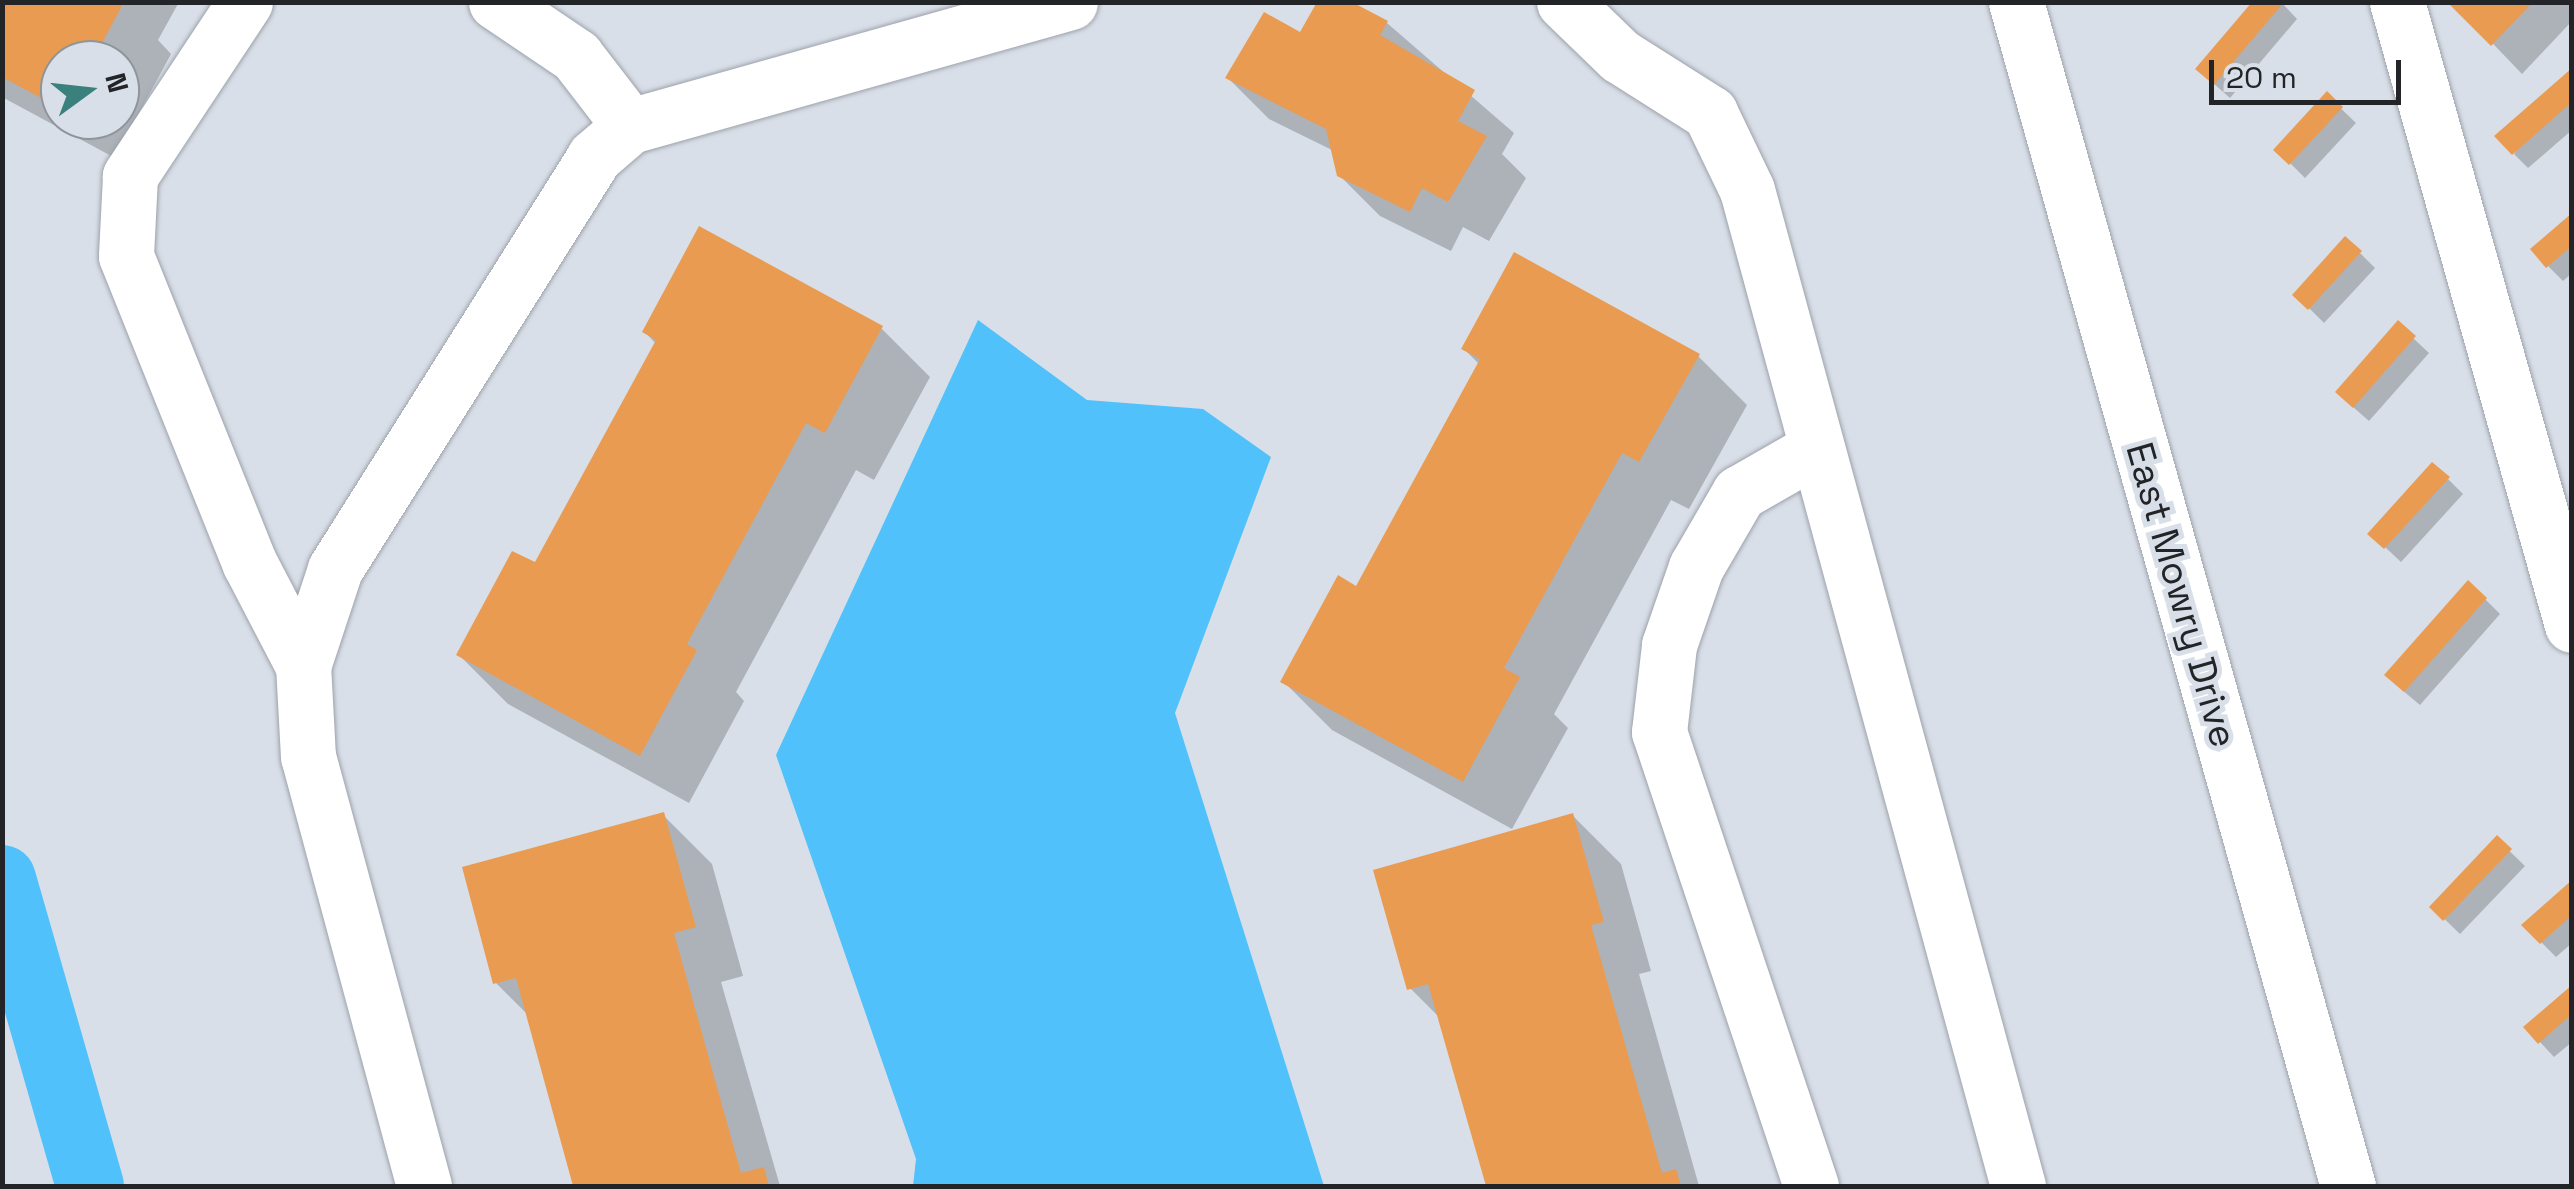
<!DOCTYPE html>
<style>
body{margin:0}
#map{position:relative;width:2574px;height:1189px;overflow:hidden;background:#d9dfe8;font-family:"Space Grotesk",sans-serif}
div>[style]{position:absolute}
.water>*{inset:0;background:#50c1fa}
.shadow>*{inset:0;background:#0003}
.canal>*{height:68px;margin:-34px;padding:0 34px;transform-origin:34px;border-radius:34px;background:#50c1fa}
.building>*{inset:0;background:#e99b51}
.roads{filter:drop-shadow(0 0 2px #9da2ab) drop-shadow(0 0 2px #9da2ab)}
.minor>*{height:55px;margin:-27.5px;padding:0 27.5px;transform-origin:27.5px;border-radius:27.5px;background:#fff}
.tertiary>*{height:55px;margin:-27.5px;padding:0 27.5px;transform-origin:27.5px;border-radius:27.5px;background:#fff}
span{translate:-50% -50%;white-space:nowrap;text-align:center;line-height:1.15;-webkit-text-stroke:10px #d9dfe8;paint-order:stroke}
.street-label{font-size:38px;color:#222427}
.frame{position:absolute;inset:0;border:5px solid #222427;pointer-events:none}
.north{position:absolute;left:40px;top:40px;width:100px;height:100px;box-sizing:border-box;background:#d9dfe8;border:2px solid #90949b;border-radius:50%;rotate:75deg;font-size:28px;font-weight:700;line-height:40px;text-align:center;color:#222427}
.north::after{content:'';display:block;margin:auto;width:35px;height:45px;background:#3a817d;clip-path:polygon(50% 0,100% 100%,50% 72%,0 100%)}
.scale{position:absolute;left:2209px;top:60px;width:192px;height:45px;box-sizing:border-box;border:5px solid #222427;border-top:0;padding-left:12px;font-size:30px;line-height:35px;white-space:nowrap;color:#222427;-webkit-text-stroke:8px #d9dfe8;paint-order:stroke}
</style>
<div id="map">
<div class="water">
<div style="clip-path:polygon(978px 320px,1087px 400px,1203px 409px,1271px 457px,1175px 713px,1324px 1186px,913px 1186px,916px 1159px,776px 755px)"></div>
</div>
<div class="shadow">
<div style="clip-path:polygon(evenodd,2px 2px,179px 2px,158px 40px,171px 54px,115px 158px,2px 97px,2px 2px,60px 60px,120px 60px,120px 120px,60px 120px,60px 60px)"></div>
<div style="clip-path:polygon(2281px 2px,2297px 19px,2230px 98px,2213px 83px)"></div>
<div style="clip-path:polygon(2453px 2px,2572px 2px,2572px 21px,2522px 74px)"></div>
<div style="clip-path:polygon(1387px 23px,1514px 133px,1502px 154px,1526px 178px,1489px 241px,1463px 227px,1451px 251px,1380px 216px,1339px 175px,1334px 151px,1269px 119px,1228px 78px,1301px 36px)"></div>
<div style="clip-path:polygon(2572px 71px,2572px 130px,2528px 168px,2514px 154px)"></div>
<div style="clip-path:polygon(2327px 95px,2356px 123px,2305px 178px,2277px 150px)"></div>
<div style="clip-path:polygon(2572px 216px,2572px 273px,2563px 281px,2548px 266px)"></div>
<div style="clip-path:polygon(2346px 239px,2375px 268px,2324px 323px,2296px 295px)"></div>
<div style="clip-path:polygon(2398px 324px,2429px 353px,2369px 421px,2353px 407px)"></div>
<div style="clip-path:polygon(881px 328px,930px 377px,874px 480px,856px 470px,736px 692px,744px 701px,689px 803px,508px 704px,459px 655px,536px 566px,656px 344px,645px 332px)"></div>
<div style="clip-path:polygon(1464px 349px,1698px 356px,1747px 405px,1689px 509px,1671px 500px,1554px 714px,1568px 728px,1512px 829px,1332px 730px,1283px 681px,1357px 589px,1480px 365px)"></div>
<div style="clip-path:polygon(2448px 479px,2463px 494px,2401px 562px,2371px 534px)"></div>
<div style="clip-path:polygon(2469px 583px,2500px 614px,2420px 705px,2402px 690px)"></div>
<div style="clip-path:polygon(663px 815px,712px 864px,743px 976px,721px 982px,780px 1186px,575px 1186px,529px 1016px,496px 983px)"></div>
<div style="clip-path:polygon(1572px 815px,1621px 864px,1651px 971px,1639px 974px,1699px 1186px,1489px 1186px,1441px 1019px,1410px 988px)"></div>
<div style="clip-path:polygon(2497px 839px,2525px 866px,2460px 934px,2432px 907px)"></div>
<div style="clip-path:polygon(2572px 883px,2572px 943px,2556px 957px,2525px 926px)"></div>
<div style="clip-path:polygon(2572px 988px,2572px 1042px,2554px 1057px,2540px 1042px)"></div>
</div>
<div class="canal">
<div style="left:2px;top:879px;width:319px;rotate:74deg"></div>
</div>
<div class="building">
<div style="clip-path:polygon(2px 2px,124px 2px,93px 60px,60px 60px,60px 108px,2px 77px)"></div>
<div style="clip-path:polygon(1317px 2px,1352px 2px,1388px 21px,1380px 35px,1475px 90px,1458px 121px,1487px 136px,1448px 202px,1422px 188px,1410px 212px,1337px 176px,1326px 129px,1225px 78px,1264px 12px,1300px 32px)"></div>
<div style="clip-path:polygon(2252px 2px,2284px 2px,2214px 85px,2195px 69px)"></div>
<div style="clip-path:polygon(2447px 2px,2533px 2px,2491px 46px)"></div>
<div style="clip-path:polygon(2572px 68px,2572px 102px,2512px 155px,2494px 136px)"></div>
<div style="clip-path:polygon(2327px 91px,2343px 107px,2289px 165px,2273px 150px)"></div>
<div style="clip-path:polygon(2572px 213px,2572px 246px,2546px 268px,2530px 249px)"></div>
<div style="clip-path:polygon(699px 226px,883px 326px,825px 433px,806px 423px,687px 644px,697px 650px,640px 756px,456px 655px,512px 551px,535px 562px,656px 340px,642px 332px)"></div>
<div style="clip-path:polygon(2345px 236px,2362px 251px,2308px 310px,2292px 295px)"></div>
<div style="clip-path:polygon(1514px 252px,1700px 354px,1639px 462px,1622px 453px,1504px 668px,1520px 677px,1463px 782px,1280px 682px,1338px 575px,1356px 586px,1480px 359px,1461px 349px)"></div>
<div style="clip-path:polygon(2398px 320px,2416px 336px,2353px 408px,2335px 392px)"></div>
<div style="clip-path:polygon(2432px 462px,2450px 477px,2384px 549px,2367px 534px)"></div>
<div style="clip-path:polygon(2468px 580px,2487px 598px,2404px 692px,2384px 675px)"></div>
<div style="clip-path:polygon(664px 812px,696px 927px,674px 933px,741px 1173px,764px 1167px,769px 1186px,573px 1186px,516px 978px,493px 984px,462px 867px)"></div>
<div style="clip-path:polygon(1573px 813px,1604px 922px,1591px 925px,1662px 1173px,1676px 1169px,1681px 1186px,1486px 1186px,1428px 984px,1407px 990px,1373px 870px)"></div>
<div style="clip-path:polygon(2497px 835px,2512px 849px,2443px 921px,2429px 907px)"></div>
<div style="clip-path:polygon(2572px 880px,2572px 915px,2540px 944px,2521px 925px)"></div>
<div style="clip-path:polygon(2572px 985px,2572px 1014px,2538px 1044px,2523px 1027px)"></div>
</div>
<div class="roads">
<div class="minor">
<div style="left:245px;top:2px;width:209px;rotate:123.5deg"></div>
<div style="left:130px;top:176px;width:80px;rotate:92.9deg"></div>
<div style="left:126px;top:256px;width:332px;rotate:68.1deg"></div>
<div style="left:250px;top:564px;width:115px;rotate:62.5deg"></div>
<div style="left:496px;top:2px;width:97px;rotate:34deg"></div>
<div style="left:576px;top:56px;width:88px;rotate:52.4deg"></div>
<div style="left:1564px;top:2px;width:78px;rotate:44deg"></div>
<div style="left:1620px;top:56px;width:107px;rotate:32.3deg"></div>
<div style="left:1710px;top:113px;width:85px;rotate:64.3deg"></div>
<div style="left:1747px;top:190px;width:1032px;rotate:74.78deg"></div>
<div style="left:2397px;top:2px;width:647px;rotate:74.31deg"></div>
<div style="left:424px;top:1186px;width:444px;rotate:-105.1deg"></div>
<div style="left:308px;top:757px;width:91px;rotate:-93.1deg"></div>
<div style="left:303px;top:666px;width:102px;rotate:-71.7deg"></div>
<div style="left:335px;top:569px;width:487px;rotate:-57.8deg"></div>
<div style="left:594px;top:157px;width:48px;rotate:-40.7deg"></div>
<div style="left:630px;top:126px;width:457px;rotate:-15.7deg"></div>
<div style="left:1811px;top:1186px;width:479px;rotate:-108.5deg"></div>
<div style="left:1659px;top:732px;width:88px;rotate:-83.4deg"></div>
<div style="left:1669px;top:645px;width:83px;rotate:-70.9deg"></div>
<div style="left:1696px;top:567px;width:86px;rotate:-59.8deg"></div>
<div style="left:1739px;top:493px;width:86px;rotate:-29.8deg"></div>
</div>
<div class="tertiary">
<div style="left:2016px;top:2px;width:1230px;rotate:74.34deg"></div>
</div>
</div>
<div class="street-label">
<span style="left:2181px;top:595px;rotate:74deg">East Mowry Drive</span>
</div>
<div class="frame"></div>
<div class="north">N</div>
<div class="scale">20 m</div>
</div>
